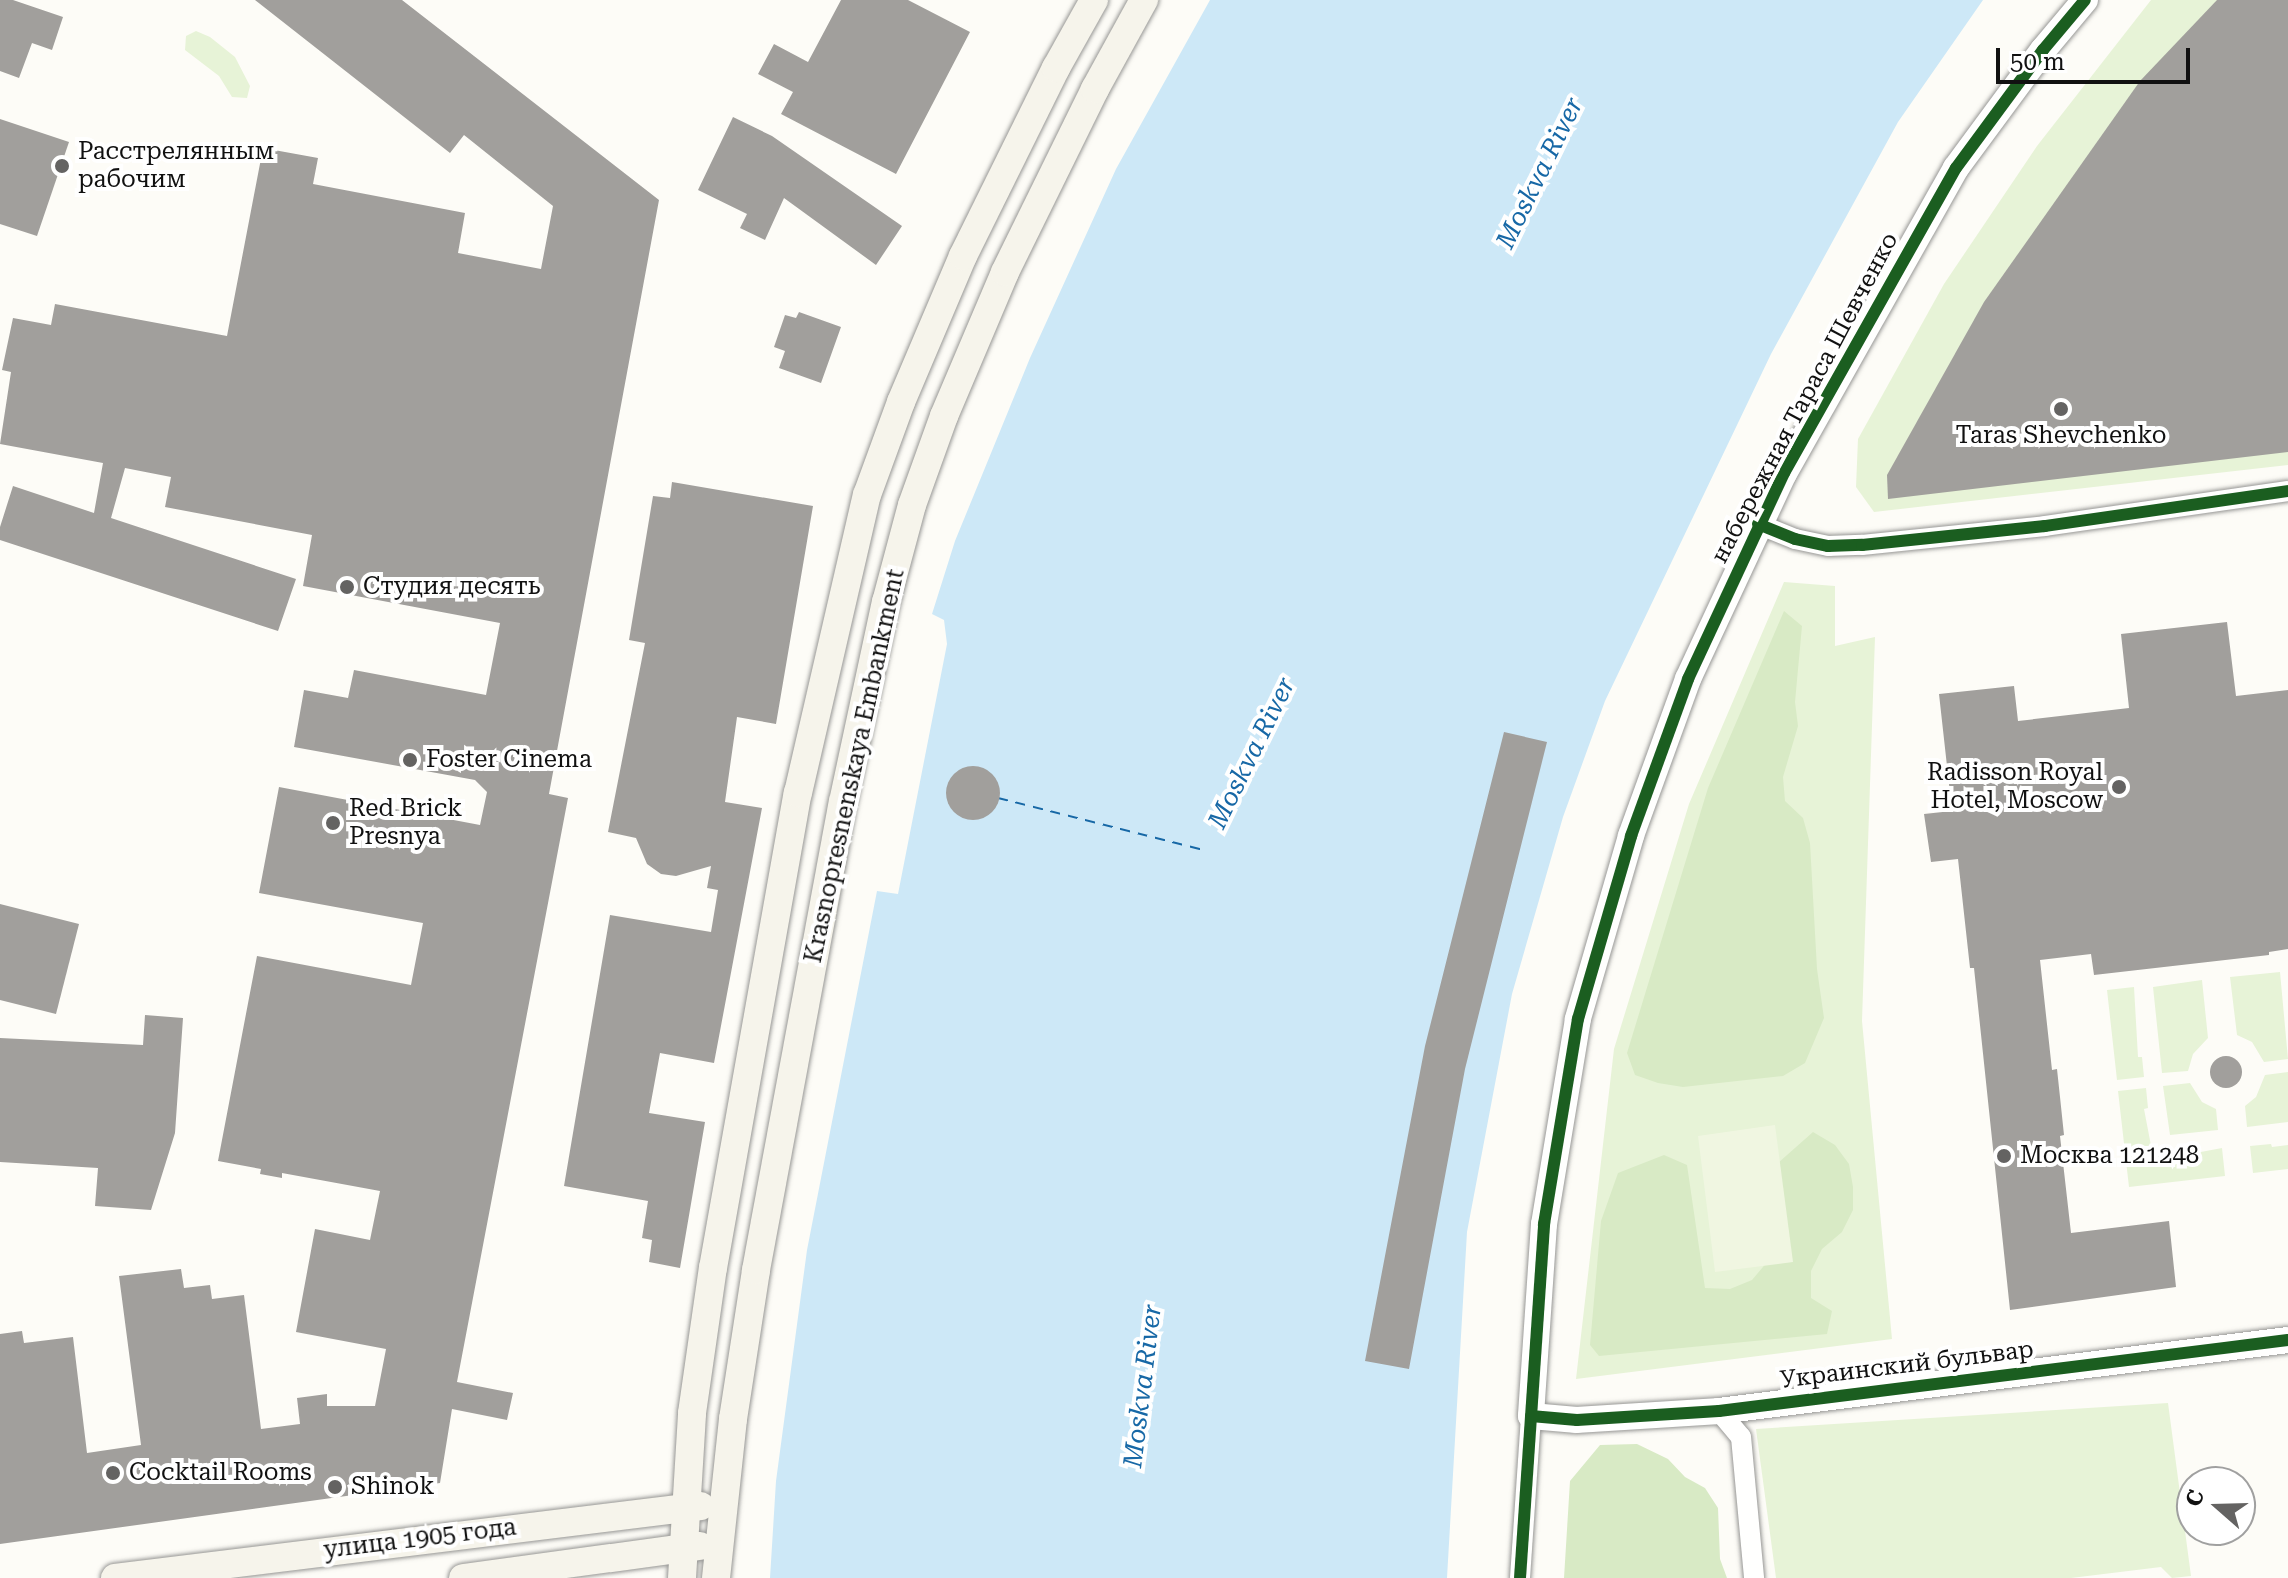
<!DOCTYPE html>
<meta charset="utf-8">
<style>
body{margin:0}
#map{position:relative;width:2288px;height:1578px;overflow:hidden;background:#fdfcf7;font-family:"Roboto Serif",serif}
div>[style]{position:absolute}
.green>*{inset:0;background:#e7f3d7}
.forest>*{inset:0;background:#d8eac5}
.pitch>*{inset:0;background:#f0f6e1}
.water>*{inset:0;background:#cde8f7}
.ferry>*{height:2px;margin-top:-1px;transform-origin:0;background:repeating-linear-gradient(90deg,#1768a6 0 10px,transparent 0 18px)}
.building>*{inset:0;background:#a19f9c}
.round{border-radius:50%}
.roads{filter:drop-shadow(0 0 2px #979795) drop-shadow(0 0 2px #979795)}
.minor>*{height:20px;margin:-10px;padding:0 10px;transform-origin:10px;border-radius:10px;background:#fffffe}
.tertiary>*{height:26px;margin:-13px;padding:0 13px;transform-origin:13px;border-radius:13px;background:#fffffe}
.secondary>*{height:28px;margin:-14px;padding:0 14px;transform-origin:14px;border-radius:14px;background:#f6f4eb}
.cycleway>*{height:12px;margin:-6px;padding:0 6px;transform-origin:6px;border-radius:6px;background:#1b5e20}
.dots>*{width:22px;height:22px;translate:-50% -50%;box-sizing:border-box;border:4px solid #fff;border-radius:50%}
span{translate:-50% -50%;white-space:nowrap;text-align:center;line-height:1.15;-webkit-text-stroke:8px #fff;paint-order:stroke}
.poi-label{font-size:24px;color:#111}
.left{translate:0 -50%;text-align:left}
.right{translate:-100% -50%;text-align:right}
.street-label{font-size:24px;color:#111}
.water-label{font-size:26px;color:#1768a6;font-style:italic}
.north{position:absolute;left:2176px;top:1466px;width:80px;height:80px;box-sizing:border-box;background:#fff;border:2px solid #a0a0a0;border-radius:50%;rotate:290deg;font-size:22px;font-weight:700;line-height:32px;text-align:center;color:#111}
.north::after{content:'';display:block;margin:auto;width:28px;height:36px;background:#646362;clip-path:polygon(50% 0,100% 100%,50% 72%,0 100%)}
.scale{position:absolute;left:1996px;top:48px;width:194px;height:36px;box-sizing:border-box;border:4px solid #111;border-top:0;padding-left:10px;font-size:24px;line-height:28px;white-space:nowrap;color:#111;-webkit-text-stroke:6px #fff;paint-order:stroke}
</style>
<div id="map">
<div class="green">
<div style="clip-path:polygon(2151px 0,2288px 0,2288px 465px,1874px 512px,1856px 487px,1858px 439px,1944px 284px,2037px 146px)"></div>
<div style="clip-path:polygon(196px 31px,210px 37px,235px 57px,250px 86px,247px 98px,232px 97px,219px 76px,185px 50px,186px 36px)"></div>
<div style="clip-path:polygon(1784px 582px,1835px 586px,1835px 646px,1875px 637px,1862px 1021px,1892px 1339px,1576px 1379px,1614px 1049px,1689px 804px)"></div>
<div style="clip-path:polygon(2280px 972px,2288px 1059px,2264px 1062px,2252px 1042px,2237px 1035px,2230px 977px)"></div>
<div style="clip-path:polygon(2202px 980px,2208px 1038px,2193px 1054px,2188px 1071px,2162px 1073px,2153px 987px)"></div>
<div style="clip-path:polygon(2134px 987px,2138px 1057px,2142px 1057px,2144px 1077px,2117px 1080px,2107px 990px)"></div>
<div style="clip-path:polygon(2288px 1072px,2288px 1122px,2247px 1127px,2245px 1106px,2256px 1097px,2265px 1075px)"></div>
<div style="clip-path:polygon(2190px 1083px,2202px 1102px,2216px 1109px,2218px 1130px,2170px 1135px,2163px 1086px)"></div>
<div style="clip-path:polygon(2146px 1088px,2148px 1108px,2144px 1109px,2153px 1156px,2167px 1155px,2169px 1158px,2222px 1148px,2225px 1176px,2129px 1187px,2118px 1091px)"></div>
<div style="clip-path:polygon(2271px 1144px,2272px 1147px,2288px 1145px,2288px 1169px,2253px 1173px,2250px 1146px)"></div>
<div style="clip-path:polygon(2168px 1403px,2191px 1576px,2172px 1578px,2161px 1567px,2071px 1578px,1776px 1578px,1756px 1429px)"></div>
</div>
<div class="forest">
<div style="clip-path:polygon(1784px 611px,1802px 626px,1795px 702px,1798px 726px,1783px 777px,1785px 801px,1803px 818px,1810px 843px,1817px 969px,1824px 1018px,1805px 1063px,1783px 1076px,1683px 1087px,1658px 1083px,1635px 1075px,1627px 1053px,1708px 788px)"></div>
<div style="clip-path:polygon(1813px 1132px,1835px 1145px,1849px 1164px,1853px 1187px,1853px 1210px,1842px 1232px,1822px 1249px,1811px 1271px,1811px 1298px,1832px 1311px,1827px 1334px,1599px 1356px,1590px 1345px,1601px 1221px,1618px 1173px,1664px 1155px,1687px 1165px,1705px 1288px,1730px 1289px,1752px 1280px,1768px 1261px,1777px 1164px)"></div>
<div style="clip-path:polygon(1637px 1444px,1668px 1459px,1685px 1477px,1705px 1488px,1718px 1508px,1720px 1559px,1727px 1578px,1564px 1578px,1570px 1481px,1600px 1445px)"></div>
</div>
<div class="pitch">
<div style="clip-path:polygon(1775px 1125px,1793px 1262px,1715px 1272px,1698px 1136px)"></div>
</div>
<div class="water">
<div style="clip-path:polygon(1210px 0,1983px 0,1898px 122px,1771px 354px,1605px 701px,1563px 817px,1512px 994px,1467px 1232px,1447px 1578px,770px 1578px,776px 1481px,807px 1250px,877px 891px,898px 894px,947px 644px,944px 620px,932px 614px,955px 541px,1030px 358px,1116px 169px)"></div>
</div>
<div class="ferry">
<div style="left:998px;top:798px;width:212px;rotate:14.2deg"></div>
</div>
<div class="building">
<div style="clip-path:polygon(0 0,13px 0,63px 17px,52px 50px,32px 43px,19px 78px,0 71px)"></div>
<div style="clip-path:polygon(255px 0,402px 0,659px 200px,549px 794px,568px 798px,457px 1382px,513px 1393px,507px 1420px,452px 1409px,440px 1483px,0 1544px,0 1334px,22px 1331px,24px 1343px,73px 1337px,87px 1453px,141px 1445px,119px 1276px,181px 1269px,184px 1288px,210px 1285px,212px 1299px,244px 1295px,261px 1429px,300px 1424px,297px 1398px,327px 1394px,327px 1406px,375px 1406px,386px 1349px,296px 1332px,315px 1229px,370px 1240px,380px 1191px,282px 1173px,282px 1178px,260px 1174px,261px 1169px,218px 1161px,257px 956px,411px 985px,423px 923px,259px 893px,279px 787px,480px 825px,487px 792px,475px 780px,294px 747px,304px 690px,348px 698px,354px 670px,486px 695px,500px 623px,303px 586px,312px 535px,165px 507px,171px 477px,125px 468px,111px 518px,296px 579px,278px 631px,0 540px,0 527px,13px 486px,94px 513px,103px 463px,0 444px,11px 372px,2px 370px,13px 318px,51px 325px,55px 304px,227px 336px,263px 148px,318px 158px,313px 184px,465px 213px,458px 253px,541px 269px,553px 206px,464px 135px,450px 153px)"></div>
<div style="clip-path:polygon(841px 0,908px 0,970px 32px,896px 174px,781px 114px,793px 92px,758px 74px,774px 44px,808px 62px)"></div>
<div style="clip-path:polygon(2217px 0,2288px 0,2288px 452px,1888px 499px,1887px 475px,1984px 302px,2140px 81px)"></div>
<div style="clip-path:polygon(733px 117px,772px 136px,902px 226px,876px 265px,784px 198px,765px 240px,740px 228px,747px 214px,698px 190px)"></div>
<div style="clip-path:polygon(0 119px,69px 142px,37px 236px,0 224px)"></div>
<div style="clip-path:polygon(799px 312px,841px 327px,821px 383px,779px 368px,785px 351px,774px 347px,785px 315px,796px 318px)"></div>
<div style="clip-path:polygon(672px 482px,813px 506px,776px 724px,737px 717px,725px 802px,762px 808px,714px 1063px,660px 1053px,649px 1113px,705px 1122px,680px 1268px,649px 1262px,652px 1240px,642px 1238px,648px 1201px,564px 1186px,610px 915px,711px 932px,718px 890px,707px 888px,711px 866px,676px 876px,661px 874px,647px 864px,636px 838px,608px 832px,645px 643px,629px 640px,653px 496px,670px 498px)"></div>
<div style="clip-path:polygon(2227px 622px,2236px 696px,2288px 690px,2288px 949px,2269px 952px,2269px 955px,2094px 975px,2091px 954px,2040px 960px,2052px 1070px,2057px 1069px,2060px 1097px,2064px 1135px,2060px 1136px,2071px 1233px,2169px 1221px,2176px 1287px,2010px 1310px,1974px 968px,1970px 968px,1958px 859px,1931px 862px,1924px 814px,1952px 811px,1939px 694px,2014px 686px,2018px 721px,2129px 708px,2121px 634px)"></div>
<div style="clip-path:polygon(1504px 732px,1547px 742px,1465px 1069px,1409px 1369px,1365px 1361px,1425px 1046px)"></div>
<div class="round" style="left:946px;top:766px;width:54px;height:54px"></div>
<div style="clip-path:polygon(0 904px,79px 924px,56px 1014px,0 1000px)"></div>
<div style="clip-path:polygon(145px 1015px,183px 1018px,175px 1133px,151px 1210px,95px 1206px,98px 1168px,0 1162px,0 1038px,143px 1045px)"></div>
<div class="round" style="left:2210px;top:1056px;width:32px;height:32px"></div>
</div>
<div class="roads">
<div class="minor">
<div style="left:1758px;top:524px;width:40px;rotate:22deg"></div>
<div style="left:1795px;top:539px;width:34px;rotate:12deg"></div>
<div style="left:1828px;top:546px;width:34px;rotate:-2deg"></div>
<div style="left:1862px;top:545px;width:184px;rotate:-5.9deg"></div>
<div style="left:2045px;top:526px;width:246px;rotate:-8.2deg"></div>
<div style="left:1719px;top:1411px;width:34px;rotate:50deg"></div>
<div style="left:1741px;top:1437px;width:142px;rotate:84.7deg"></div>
<div style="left:1520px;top:1578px;width:162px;rotate:-86.1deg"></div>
</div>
<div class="tertiary">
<div style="left:2085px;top:0;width:65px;rotate:130deg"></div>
<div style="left:2043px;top:50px;width:147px;rotate:126.4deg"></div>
<div style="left:1956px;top:168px;width:350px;rotate:119.4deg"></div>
<div style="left:1784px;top:473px;width:227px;rotate:115deg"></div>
<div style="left:1688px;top:679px;width:167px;rotate:110deg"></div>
<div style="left:1631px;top:836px;width:191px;rotate:106.2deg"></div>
<div style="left:1578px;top:1019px;width:208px;rotate:99.4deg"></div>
<div style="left:1544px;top:1224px;width:192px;rotate:93.9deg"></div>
<div style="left:1531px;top:1416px;width:46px;rotate:5deg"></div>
<div style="left:1577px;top:1420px;width:142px;rotate:-3.6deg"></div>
<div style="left:1719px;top:1411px;width:573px;rotate:-7.11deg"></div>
</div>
<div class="secondary">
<div style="left:115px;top:1578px;width:590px;rotate:-7deg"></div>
<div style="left:463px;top:1578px;width:239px;rotate:-7.7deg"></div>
<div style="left:682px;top:1578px;width:165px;rotate:-86.5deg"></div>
<div style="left:692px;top:1413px;width:147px;rotate:-81.8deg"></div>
<div style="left:713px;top:1268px;width:483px;rotate:-79.9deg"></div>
<div style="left:798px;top:793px;width:306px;rotate:-77deg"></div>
<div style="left:867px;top:495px;width:99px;rotate:-69.9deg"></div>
<div style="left:901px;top:402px;width:159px;rotate:-67deg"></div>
<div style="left:963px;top:256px;width:210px;rotate:-63.7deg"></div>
<div style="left:1056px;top:68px;width:78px;rotate:-60.8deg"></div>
<div style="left:716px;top:1578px;width:160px;rotate:-83.9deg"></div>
<div style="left:733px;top:1419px;width:151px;rotate:-81.2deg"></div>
<div style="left:756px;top:1270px;width:476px;rotate:-79.5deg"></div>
<div style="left:843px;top:802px;width:205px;rotate:-77.9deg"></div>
<div style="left:886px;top:602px;width:100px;rotate:-75deg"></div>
<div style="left:912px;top:505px;width:95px;rotate:-70.2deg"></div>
<div style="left:944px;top:416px;width:156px;rotate:-67deg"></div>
<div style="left:1005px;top:272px;width:204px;rotate:-63.8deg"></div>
<div style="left:1095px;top:89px;width:102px;rotate:-61.2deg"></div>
</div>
</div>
<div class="cycleway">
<div style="left:1758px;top:524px;width:40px;rotate:22deg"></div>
<div style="left:1795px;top:539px;width:34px;rotate:12deg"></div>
<div style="left:1828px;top:546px;width:34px;rotate:-2deg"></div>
<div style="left:1862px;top:545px;width:184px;rotate:-5.9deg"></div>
<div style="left:2045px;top:526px;width:246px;rotate:-8.2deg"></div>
<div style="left:1531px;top:1416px;width:46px;rotate:5deg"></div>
<div style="left:1577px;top:1420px;width:142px;rotate:-3.6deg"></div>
<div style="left:1719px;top:1411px;width:573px;rotate:-7.11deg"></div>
<div style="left:1520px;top:1578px;width:355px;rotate:-86.1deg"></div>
<div style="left:1544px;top:1224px;width:208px;rotate:-80.6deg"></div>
<div style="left:1578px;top:1019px;width:191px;rotate:-73.8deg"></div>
<div style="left:1631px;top:836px;width:167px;rotate:-70deg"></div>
<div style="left:1688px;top:679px;width:227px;rotate:-65deg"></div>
<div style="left:1784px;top:473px;width:350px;rotate:-60.6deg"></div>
<div style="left:1956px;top:168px;width:147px;rotate:-53.6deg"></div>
<div style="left:2043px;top:50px;width:65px;rotate:-50deg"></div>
</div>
<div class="dots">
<div style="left:62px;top:166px;background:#646362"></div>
<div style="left:2061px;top:409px;background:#646362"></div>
<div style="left:347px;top:587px;background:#646362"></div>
<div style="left:410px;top:760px;background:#646362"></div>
<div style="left:2119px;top:787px;background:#646362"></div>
<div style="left:333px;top:823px;background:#646362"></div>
<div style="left:2004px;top:1156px;background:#646362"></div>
<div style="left:113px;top:1473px;background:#646362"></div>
<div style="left:335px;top:1487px;background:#646362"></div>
</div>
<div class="poi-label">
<span class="left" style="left:78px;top:166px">Расстрелянным<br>рабочим</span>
<span style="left:2061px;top:436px">Taras Shevchenko</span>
<span class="left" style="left:363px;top:587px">Студия десять</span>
<span class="left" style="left:426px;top:760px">Foster Cinema</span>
<span class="right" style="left:2103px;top:787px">Radisson Royal<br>Hotel, Moscow</span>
<span class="left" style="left:349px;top:823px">Red Brick<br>Presnya</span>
<span class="left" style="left:2020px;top:1156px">Москва 121248</span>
<span class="left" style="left:129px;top:1473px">Cocktail Rooms</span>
<span class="left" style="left:351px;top:1487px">Shinok</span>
</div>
<div class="street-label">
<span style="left:1805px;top:398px;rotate:-62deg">набережная Тараса Шевченко</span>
<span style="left:855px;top:766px;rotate:-78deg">Krasnopresnenskaya Embankment</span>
<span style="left:1907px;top:1365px;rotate:-7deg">Украинский бульвар</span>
<span style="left:420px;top:1539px;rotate:-7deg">улица 1905 года</span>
</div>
<div class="water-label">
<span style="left:1540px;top:173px;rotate:-64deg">Moskva River</span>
<span style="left:1252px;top:753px;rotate:-64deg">Moskva River</span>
<span style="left:1143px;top:1386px;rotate:-83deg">Moskva River</span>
</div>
<div class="north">С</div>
<div class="scale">50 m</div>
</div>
